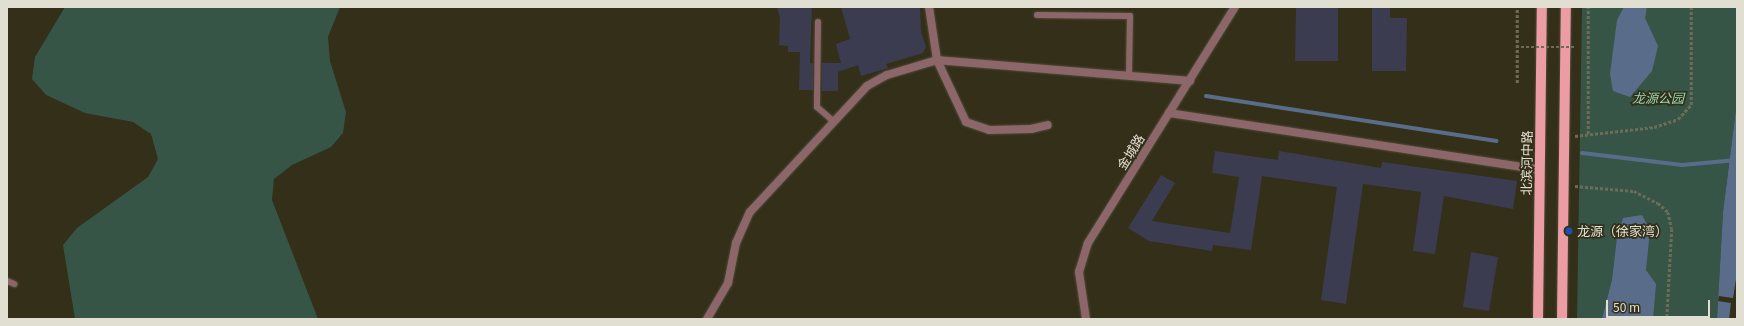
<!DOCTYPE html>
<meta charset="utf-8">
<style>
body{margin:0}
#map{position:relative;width:1744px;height:326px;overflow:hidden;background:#332f19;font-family:Georgia,"Noto Sans SC",serif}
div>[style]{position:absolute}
.green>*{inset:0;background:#365546}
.water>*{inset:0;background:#596d8b}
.pier>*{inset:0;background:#332f19}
.stream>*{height:4px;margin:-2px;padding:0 2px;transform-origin:2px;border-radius:2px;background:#596d8b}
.building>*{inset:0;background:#3b3c50}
.path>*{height:2.5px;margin-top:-1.25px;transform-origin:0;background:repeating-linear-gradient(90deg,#6e6b58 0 3px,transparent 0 5px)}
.roads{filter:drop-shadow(0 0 1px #4f4b37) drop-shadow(0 0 1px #4f4b37)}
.lane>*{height:6px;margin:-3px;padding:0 3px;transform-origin:3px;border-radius:3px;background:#8d6669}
.street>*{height:8px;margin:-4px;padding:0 4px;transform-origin:4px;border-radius:4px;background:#8d6669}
.primary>*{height:10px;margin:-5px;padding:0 5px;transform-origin:5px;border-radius:5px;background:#ec9ca3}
.path-bridge>*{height:2.5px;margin-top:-1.25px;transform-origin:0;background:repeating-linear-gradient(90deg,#6e6b58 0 3px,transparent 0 5px)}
.dots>*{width:11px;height:11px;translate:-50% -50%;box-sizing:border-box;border:2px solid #332f19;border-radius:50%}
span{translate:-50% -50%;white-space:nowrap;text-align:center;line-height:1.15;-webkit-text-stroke:3.5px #332f19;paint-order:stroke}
.park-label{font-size:13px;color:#95d7b6;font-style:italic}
.street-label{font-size:13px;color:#e1dfd2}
.poi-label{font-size:13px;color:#e1dfd2}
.left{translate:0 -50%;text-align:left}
.frame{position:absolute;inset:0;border:8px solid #e1dfd2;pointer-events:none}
.scale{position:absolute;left:1606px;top:300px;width:104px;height:18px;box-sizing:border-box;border:2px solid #e1dfd2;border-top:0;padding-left:5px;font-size:12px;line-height:14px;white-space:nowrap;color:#e1dfd2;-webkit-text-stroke:3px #332f19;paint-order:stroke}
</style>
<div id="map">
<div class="green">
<div style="clip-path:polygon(65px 7px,340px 7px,328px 37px,330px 61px,346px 112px,343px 133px,331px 147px,292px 165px,274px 179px,272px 200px,318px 319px,75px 319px,63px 245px,77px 228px,148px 177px,158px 159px,151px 134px,133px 122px,85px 113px,46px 95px,32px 79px,35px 57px)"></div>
<div style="clip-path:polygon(1582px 7px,1737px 7px,1737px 101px,1723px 212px,1717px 319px,1577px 319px)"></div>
</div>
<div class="water">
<div style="clip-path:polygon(1624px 7px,1647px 7px,1645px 18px,1658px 46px,1652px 71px,1630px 97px,1613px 91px,1610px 74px,1617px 20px)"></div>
<div style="clip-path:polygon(1737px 101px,1737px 319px,1717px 319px,1723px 212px)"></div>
<div style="clip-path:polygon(1642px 215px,1650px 230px,1646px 270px,1656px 284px,1653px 319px,1602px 319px,1612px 280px,1617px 238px,1623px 218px)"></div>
</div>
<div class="pier">
<div style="clip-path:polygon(1737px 273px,1737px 319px,1729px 319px,1731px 303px,1718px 301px,1719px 296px,1733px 298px)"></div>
</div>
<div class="stream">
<div style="left:1206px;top:96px;width:294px;rotate:8.8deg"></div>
<div style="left:1582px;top:153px;width:101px;rotate:6.8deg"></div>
<div style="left:1682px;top:165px;width:55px;rotate:-5.2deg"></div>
</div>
<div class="building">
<div style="clip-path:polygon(777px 7px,812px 7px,810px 63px,813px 63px,813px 90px,799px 90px,800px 52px,788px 52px,788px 46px,779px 45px,780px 18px)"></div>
<div style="clip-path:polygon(841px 7px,920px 7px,921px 32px,926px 47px,923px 53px,886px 64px,888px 68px,861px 76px,858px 65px,838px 72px,838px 91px,822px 91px,822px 63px,841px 63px,836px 44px,850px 39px)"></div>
<div style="clip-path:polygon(1296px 7px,1338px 7px,1338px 61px,1295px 61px)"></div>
<div style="clip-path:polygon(1372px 7px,1390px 7px,1390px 18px,1407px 18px,1406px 71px,1372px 71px)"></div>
<div style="clip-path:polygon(1215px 151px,1278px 160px,1279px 151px,1381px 168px,1382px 162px,1517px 181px,1513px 209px,1444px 196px,1435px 254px,1413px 251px,1421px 192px,1363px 184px,1346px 304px,1321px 300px,1337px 187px,1262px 176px,1251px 250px,1213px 245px,1212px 251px,1149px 241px,1128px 228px,1161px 175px,1175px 183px,1152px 221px,1230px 233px,1239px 177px,1212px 173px)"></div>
<div style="clip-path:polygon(1471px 252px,1498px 257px,1489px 311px,1463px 307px)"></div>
</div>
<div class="path">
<div style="left:1517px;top:83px;width:76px;rotate:-90deg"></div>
<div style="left:1588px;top:134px;width:127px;rotate:-90deg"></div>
<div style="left:1575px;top:136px;width:80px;rotate:-6.5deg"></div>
<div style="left:1654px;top:127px;width:25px;rotate:-18deg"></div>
<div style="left:1678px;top:119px;width:19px;rotate:-47deg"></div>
<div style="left:1691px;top:105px;width:98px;rotate:-90deg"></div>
<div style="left:1575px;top:186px;width:59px;rotate:4.8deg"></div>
<div style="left:1634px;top:191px;width:27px;rotate:27deg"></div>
<div style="left:1658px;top:203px;width:13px;rotate:42deg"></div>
<div style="left:1668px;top:212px;width:17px;rotate:77deg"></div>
<div style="left:1672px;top:229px;width:90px;rotate:93.2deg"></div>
</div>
<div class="roads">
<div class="lane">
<div style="left:1037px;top:15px;width:93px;rotate:0.6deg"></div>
<div style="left:1130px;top:16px;width:60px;rotate:91deg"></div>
<div style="left:818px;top:22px;width:85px;rotate:90.7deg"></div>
<div style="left:817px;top:107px;width:21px;rotate:41deg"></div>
<div style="left:7px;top:281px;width:8px;rotate:23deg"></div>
</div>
<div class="street">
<div style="left:929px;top:7px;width:54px;rotate:81.4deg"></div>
<div style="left:937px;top:60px;width:68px;rotate:64.9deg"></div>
<div style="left:966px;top:122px;width:24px;rotate:19deg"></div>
<div style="left:989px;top:130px;width:42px;rotate:-1.4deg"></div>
<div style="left:1031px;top:129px;width:17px;rotate:-13deg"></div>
<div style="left:1169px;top:113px;width:375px;rotate:8.7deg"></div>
<div style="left:707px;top:319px;width:42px;rotate:-59.7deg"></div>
<div style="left:728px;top:283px;width:41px;rotate:-78.7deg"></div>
<div style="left:736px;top:243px;width:34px;rotate:-66deg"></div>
<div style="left:750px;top:212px;width:172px;rotate:-47.1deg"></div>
<div style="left:867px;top:86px;width:23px;rotate:-29deg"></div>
<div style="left:887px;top:75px;width:52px;rotate:-16.7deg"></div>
<div style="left:937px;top:60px;width:254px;rotate:4.7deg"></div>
<div style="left:1086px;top:319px;width:48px;rotate:-98.5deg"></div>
<div style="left:1079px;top:272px;width:30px;rotate:-73deg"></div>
<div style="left:1088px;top:243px;width:278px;rotate:-58.1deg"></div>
</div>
<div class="primary">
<div style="left:1538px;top:319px;width:312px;rotate:-89.3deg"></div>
<div style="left:1562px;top:319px;width:312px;rotate:-89.3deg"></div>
</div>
</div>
<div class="path-bridge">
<div style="left:1516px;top:47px;width:60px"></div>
</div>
<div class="dots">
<div style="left:1569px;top:231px;background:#1a4fb4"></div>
</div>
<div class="park-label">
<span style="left:1658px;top:98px">龙源公园</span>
</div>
<div class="street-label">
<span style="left:1131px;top:152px;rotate:-58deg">金城路</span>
<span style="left:1527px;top:163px;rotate:-89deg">北滨河中路</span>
</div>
<div class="poi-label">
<span class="left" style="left:1577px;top:231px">龙源（徐家湾）</span>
</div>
<div class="frame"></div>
<div class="scale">50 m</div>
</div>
